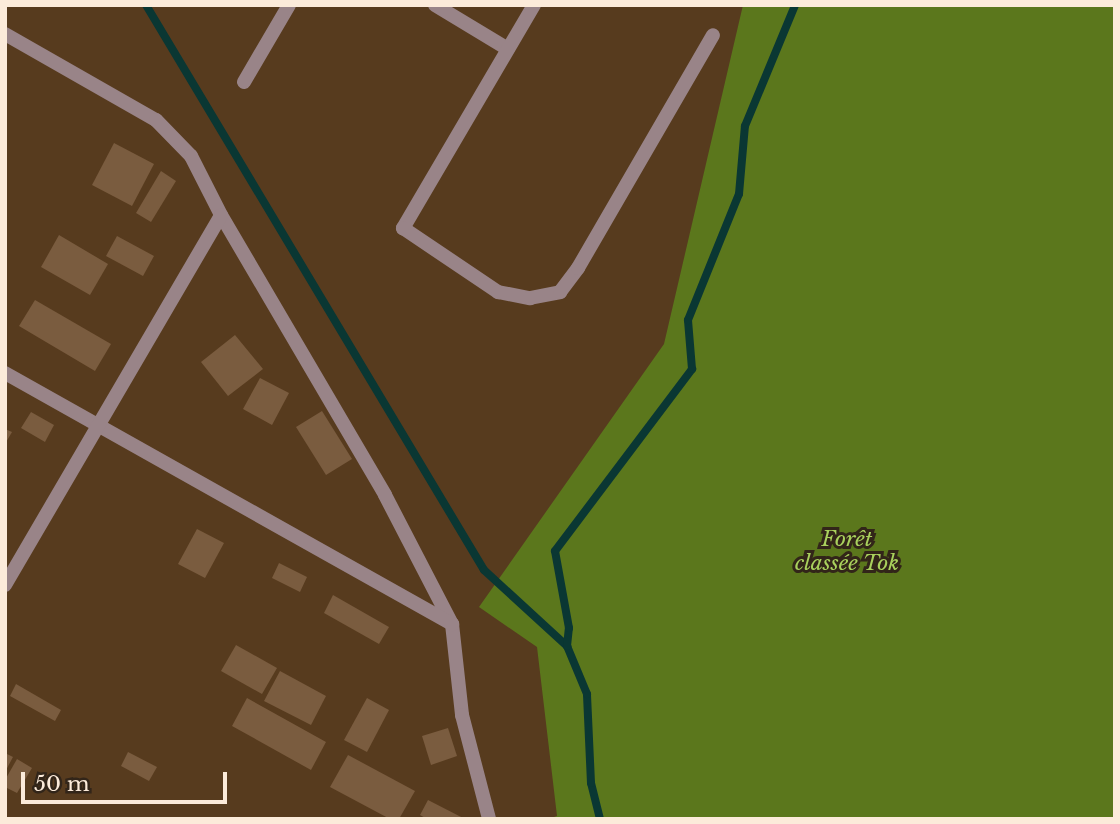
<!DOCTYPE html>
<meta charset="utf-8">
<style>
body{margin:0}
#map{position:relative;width:1120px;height:824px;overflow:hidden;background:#573b1e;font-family:"Libre Baskerville",serif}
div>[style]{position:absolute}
.forest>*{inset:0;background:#5b771c}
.stream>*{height:8px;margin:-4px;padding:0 4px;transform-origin:4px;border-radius:4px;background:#0a3733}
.building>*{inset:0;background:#7a5c3f}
.street>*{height:14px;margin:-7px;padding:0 7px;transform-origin:7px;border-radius:7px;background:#998488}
span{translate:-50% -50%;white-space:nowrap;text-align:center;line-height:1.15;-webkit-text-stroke:6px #322519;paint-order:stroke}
.park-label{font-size:21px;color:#a9d15d;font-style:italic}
.frame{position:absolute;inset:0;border:7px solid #fcebda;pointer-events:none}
.scale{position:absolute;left:21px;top:772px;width:206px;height:32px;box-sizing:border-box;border:4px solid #fcebda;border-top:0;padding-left:9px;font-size:21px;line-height:24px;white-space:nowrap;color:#fcebda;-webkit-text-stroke:5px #322519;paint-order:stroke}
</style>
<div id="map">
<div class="forest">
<div style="clip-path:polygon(743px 5px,1115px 5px,1115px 819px,548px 819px,557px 816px,537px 647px,479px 607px,664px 344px)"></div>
</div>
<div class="stream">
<div style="left:146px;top:5px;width:658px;rotate:59.11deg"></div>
<div style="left:484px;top:570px;width:113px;rotate:42.5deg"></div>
<div style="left:600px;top:819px;width:37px;rotate:-104deg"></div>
<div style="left:591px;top:783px;width:89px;rotate:-92.6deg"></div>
<div style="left:587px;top:694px;width:52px;rotate:-112.6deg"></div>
<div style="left:567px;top:646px;width:18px;rotate:-84deg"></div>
<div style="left:569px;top:628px;width:78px;rotate:-100.3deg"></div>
<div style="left:555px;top:551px;width:228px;rotate:-53deg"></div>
<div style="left:692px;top:369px;width:49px;rotate:-94.7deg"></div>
<div style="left:688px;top:320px;width:136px;rotate:-68deg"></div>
<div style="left:739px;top:194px;width:68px;rotate:-85deg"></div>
<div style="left:745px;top:126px;width:131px;rotate:-67.5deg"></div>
</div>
<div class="building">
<div style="clip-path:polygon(114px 143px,154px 164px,132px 206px,92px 185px)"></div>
<div style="clip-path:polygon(161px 171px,176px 181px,151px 222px,136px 213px)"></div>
<div style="clip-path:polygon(59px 235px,108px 264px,90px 295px,41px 267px)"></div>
<div style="clip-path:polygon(117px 236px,154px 256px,143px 276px,106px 256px)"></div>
<div style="clip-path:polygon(35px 300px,111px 344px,95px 371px,19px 326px)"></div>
<div style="clip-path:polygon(235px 335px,263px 369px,228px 396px,201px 362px)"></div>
<div style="clip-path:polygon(260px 378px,289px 393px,272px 425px,243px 409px)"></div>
<div style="clip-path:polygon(322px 411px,352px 459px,326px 475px,296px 427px)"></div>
<div style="clip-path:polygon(31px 412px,54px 425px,45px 442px,21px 428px)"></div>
<div style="clip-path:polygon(5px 429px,12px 432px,5px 444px)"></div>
<div style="clip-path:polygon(197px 529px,224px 543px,205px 578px,178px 564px)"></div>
<div style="clip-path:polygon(279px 563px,307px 577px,300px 592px,272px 578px)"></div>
<div style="clip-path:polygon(333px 595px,389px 627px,379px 644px,324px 613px)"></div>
<div style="clip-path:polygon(236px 645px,277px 668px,262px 694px,221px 671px)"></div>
<div style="clip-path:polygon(280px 671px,326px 696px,311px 725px,264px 701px)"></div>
<div style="clip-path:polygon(16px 684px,61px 710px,55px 721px,10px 696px)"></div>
<div style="clip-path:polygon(247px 698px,326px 742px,311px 770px,232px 726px)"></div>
<div style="clip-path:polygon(367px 698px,389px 710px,367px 752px,344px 740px)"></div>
<div style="clip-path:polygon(448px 728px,457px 756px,431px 765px,422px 736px)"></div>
<div style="clip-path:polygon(128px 752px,157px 767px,149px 781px,121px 766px)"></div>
<div style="clip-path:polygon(5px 753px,13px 757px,5px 772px)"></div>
<div style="clip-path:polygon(348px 755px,415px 791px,399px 819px,390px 819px,330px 787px)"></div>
<div style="clip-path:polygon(17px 759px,32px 768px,17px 793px,5px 787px,5px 780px)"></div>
<div style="clip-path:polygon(428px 800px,465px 819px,427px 819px,420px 815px)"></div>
</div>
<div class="street">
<div style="left:435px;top:5px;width:85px;rotate:31.1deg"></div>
<div style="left:534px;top:5px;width:259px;rotate:120.4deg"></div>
<div style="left:403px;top:228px;width:115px;rotate:34deg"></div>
<div style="left:498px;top:292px;width:33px;rotate:11deg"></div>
<div style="left:530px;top:298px;width:31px;rotate:-11deg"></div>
<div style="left:560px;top:292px;width:30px;rotate:-53deg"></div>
<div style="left:578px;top:268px;width:269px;rotate:-59.9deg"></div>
<div style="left:5px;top:34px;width:174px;rotate:29.7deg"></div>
<div style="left:156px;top:120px;width:50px;rotate:45.8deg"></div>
<div style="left:191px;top:156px;width:66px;rotate:63deg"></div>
<div style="left:221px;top:215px;width:324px;rotate:59.6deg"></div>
<div style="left:385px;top:495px;width:145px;rotate:62.6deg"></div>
<div style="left:452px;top:624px;width:92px;rotate:83.7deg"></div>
<div style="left:462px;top:715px;width:107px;rotate:75.4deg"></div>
<div style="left:244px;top:82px;width:89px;rotate:-59.7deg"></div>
<div style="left:5px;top:373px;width:513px;rotate:29.32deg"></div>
<div style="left:5px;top:585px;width:428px;rotate:-59.7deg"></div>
</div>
<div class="park-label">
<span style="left:847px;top:551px">Forêt<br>classée Tok</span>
</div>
<div class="frame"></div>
<div class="scale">50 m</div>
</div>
